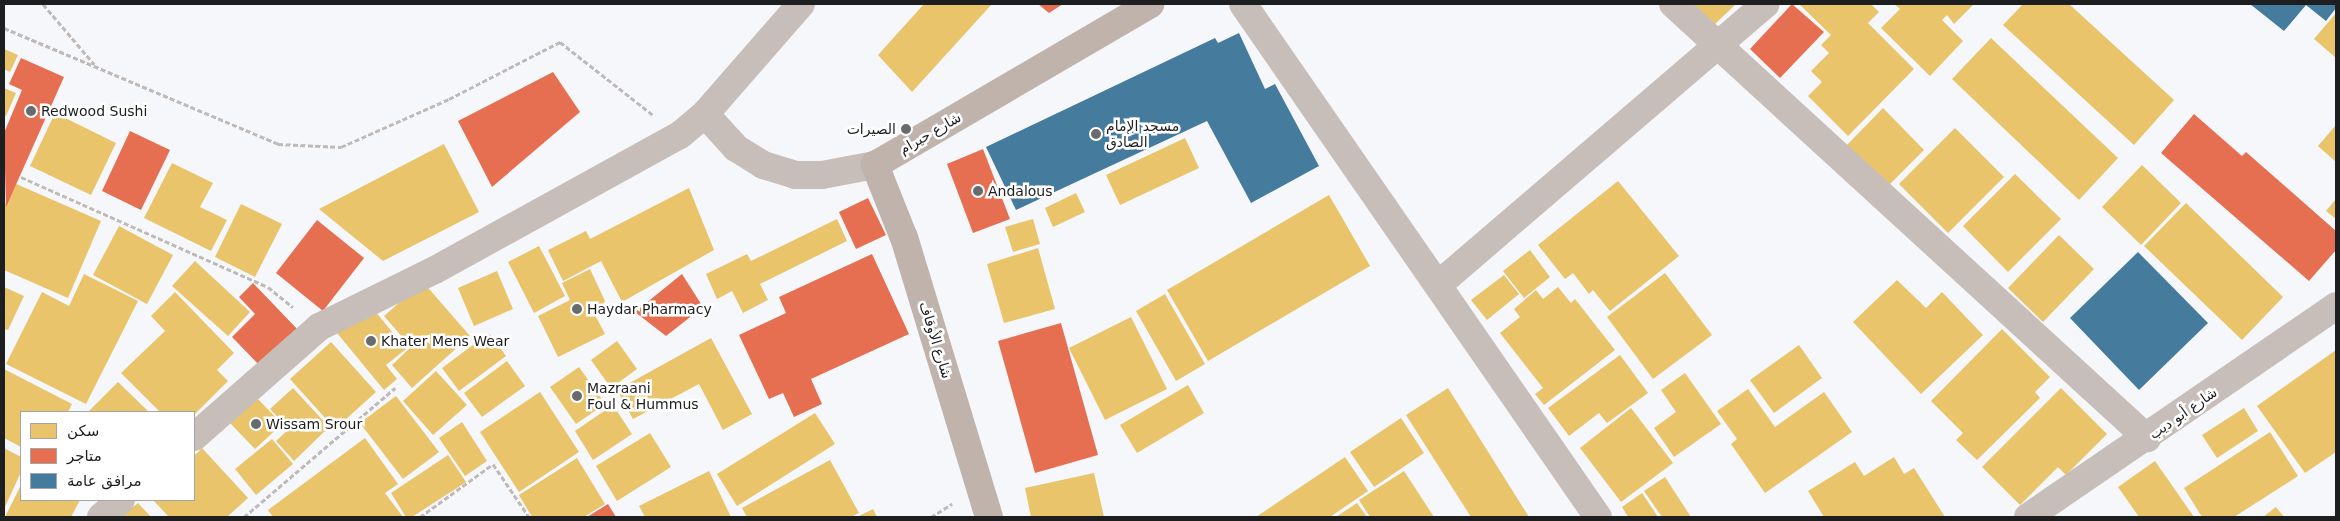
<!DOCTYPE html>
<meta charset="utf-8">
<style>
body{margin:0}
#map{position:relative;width:2340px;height:521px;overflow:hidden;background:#f5f7fa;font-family:"DejaVu Sans","Noto Naskh Arabic",sans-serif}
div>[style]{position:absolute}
.homes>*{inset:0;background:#e9c46a}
.shops>*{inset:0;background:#e76f51}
.public>*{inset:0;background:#457b9d}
.path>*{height:3px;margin-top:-1.5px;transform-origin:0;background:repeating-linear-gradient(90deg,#bfbab7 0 5px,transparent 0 7.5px)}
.street>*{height:28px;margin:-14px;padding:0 14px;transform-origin:14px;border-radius:14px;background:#c8beb9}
.secondary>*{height:28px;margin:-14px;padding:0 14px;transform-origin:14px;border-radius:14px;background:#bfb3ac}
.dots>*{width:14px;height:14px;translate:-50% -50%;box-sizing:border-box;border:2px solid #fff;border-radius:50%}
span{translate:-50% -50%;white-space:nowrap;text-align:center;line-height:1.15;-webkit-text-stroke:5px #fff;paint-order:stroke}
.poi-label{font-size:14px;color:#1d1e20}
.left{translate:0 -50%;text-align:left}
.right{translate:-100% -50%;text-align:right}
.street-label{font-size:14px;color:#1d1e20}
.frame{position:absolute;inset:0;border:5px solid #1d1e20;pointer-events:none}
.legend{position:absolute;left:20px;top:411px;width:175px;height:90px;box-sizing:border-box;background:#fff;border:1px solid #a5a5a6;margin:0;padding:6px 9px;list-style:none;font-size:15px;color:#1d1e20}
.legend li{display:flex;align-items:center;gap:10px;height:25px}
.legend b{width:25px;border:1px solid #a5a5a6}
</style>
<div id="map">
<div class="homes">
<div style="clip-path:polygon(924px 4px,992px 4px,912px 92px,878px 55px)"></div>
<div style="clip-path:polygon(1693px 4px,1736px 4px,1714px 25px)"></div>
<div style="clip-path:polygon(1799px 4px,1871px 4px,1879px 12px,1868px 23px,1914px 69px,1848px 136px,1808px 96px,1822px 82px,1811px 71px,1829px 53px,1821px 45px,1831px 35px)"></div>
<div style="clip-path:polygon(1894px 4px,1974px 4px,1954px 24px,1947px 15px,1942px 20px,1963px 41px,1930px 76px,1881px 28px,1900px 9px)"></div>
<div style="clip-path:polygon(2023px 4px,2069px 4px,2174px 100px,2134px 145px,2003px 25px)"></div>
<div style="clip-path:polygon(2336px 13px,2336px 58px,2314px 39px)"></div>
<div style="clip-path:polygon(1991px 38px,2118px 158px,2079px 200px,1952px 79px)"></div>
<div style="clip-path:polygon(4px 49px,18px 55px,10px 72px,4px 69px)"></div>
<div style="clip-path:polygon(4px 88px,16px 93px,6px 116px,4px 115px)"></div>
<div style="clip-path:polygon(1883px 108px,1924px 150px,1886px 188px,1845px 147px)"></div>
<div style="clip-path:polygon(55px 113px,116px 143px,91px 195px,30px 166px)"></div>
<div style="clip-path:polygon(2336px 125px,2336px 162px,2318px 146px)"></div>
<div style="clip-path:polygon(1955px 128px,2004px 177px,1948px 233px,1899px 184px)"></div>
<div style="clip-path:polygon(1185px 138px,1199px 168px,1120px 205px,1106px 175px)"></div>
<div style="clip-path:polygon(444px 144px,479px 212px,383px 261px,319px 209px)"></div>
<div style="clip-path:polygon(172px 163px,213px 183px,200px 207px,227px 220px,211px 251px,144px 218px)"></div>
<div style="clip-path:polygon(2142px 165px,2181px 203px,2141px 245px,2102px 207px)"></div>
<div style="clip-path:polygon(2015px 174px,2061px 219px,2008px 272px,1963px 226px)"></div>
<div style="clip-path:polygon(1618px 181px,1679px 256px,1610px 311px,1593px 290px,1589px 294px,1573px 273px,1565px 279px,1538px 245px)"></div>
<div style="clip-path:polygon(14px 183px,101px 221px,68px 298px,4px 270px,4px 207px)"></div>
<div style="clip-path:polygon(689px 188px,714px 250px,622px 302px,601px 261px,563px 281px,548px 250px,586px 231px,590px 239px)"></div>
<div style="clip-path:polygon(1076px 193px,1085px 212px,1053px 227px,1045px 208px)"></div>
<div style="clip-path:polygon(1329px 195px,1370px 266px,1208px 361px,1167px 290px)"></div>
<div style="clip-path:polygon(2336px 199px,2336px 219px,2326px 211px)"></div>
<div style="clip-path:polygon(2186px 203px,2283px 297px,2242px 340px,2144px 246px)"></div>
<div style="clip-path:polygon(241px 204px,282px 224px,255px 277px,215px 257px)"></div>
<div style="clip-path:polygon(837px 219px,847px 241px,760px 284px,768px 300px,743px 313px,732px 291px,717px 299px,706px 274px,747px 254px,751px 261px)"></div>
<div style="clip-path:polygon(1033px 219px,1040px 244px,1013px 252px,1005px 227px)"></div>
<div style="clip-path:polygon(119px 226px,173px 255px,147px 304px,93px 275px)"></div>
<div style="clip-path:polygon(2059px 235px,2094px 269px,2043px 322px,2008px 288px)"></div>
<div style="clip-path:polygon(539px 246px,565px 296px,534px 313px,508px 262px)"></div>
<div style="clip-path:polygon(1038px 248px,1055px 309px,1004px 323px,987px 264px)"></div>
<div style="clip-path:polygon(1530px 250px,1550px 277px,1524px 298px,1503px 271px)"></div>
<div style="clip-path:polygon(195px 261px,250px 312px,228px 336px,172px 286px)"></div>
<div style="clip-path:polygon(590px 269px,605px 301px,596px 317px,605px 334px,558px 357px,538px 316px,570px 300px,562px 283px)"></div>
<div style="clip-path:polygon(497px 271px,513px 309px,474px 326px,458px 288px)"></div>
<div style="clip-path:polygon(1665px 273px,1712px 335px,1653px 379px,1607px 317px)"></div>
<div style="clip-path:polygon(84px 274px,138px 301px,86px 404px,6px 364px,42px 292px,69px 306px)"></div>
<div style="clip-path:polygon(1504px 275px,1519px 294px,1487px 320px,1471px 300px)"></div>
<div style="clip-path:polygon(1897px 280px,1926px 308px,1942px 292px,1983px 335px,1921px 394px,1853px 322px)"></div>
<div style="clip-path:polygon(423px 282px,470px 336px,412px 388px,392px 365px,411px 347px,384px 316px)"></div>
<div style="clip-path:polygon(4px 287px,24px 296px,8px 330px,4px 329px)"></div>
<div style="clip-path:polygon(1558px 287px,1571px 303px,1575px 299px,1615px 350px,1544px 405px,1535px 394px,1543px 388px,1500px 333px,1520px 317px,1514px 309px,1536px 290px,1543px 299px)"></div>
<div style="clip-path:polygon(175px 292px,234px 353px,217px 370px,228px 381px,194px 415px,194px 412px,160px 412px,121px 373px,165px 331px,151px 316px)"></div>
<div style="clip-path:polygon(1165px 294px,1205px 364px,1176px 381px,1136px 311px)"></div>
<div style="clip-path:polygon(370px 305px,406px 349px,386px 365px,397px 379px,384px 390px,337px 333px)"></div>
<div style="clip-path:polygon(1131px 317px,1167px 389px,1105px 420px,1069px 348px)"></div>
<div style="clip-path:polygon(2002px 329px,2050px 377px,2035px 392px,2040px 398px,1977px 460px,1956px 440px,1963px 433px,1931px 401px)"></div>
<div style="clip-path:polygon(489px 333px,506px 356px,459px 391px,442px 368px)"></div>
<div style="clip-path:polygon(711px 338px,752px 414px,723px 430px,699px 384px,633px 419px,617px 390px)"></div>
<div style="clip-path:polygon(617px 341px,637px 369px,611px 388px,591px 360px)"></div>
<div style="clip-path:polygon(331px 342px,376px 392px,335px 429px,290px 379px)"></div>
<div style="clip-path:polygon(1799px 345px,1822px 378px,1774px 413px,1750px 380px)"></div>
<div style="clip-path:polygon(2336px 350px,2336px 452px,2305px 473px,2257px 406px)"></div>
<div style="clip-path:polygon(1620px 355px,1648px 393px,1607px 423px,1599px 413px,1569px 436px,1548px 408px)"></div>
<div style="clip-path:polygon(507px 361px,525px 386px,482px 417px,464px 393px)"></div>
<div style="clip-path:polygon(579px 367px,605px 404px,576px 424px,550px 387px)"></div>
<div style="clip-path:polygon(4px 369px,72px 404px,68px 412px,21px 412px,21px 447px,4px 438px)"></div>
<div style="clip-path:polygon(436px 371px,467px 405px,433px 435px,403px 401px)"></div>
<div style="clip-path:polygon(1685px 373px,1721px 424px,1674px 457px,1654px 428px,1676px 412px,1661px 390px)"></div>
<div style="clip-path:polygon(118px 382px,149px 412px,88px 412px)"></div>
<div style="clip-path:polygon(1188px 385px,1204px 413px,1137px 453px,1120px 425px)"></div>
<div style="clip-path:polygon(293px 388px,329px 427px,294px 461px,276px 441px,289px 429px,270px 409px)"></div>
<div style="clip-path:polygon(1448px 388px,1529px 517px,1471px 517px,1406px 415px)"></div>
<div style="clip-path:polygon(2061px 388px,2107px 434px,2066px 475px,2058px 467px,2020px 505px,1982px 467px)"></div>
<div style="clip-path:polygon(1748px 389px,1775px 427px,1824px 392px,1852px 432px,1765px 493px,1731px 444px,1737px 439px,1717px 411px)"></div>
<div style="clip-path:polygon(540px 392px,579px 452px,519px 492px,480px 432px)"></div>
<div style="clip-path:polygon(396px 396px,439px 452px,403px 479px,360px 423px)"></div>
<div style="clip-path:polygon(257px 398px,282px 424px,255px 449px,230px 423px)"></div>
<div style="clip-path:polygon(613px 405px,632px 434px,593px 460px,575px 431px)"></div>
<div style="clip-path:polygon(1631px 408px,1673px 463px,1621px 502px,1580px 448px)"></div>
<div style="clip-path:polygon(2244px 408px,2258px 431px,2217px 458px,2202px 435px)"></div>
<div style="clip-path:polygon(815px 413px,835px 444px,737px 506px,717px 474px)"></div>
<div style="clip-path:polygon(1401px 418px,1424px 453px,1374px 487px,1350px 452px)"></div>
<div style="clip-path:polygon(462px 422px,487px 461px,465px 476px,439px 438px)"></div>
<div style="clip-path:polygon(2270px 432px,2298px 476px,2234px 517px,2202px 517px,2184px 488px)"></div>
<div style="clip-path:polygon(650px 433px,671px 467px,617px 501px,596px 466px)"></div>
<div style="clip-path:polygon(365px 438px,398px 484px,385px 493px,403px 517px,273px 517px,268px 510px)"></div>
<div style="clip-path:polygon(272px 439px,293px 464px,256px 495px,235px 469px)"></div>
<div style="clip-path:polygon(4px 448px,21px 457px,21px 472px,4px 509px)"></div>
<div style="clip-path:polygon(202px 448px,248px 498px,227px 517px,169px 517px,153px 500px,194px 500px,194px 456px)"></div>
<div style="clip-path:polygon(448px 455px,466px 482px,412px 517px,406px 517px,391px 493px)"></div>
<div style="clip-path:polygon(1345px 457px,1368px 491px,1330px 517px,1256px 517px)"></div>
<div style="clip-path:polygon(1894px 457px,1904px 474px,1914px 468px,1945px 517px,1824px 517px,1808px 491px,1855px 462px,1864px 476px)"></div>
<div style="clip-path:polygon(577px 458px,605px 504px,584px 517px,532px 517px,519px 495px)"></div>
<div style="clip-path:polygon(830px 460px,859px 513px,851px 517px,747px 517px,742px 508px)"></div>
<div style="clip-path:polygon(2155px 461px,2194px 517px,2139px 517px,2118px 487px)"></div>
<div style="clip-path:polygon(709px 471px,731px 517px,645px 517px,639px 506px)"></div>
<div style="clip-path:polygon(1404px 471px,1434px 517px,1370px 517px,1359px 500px)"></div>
<div style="clip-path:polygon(1094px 473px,1104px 517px,1031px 517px,1025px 488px)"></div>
<div style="clip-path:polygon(1665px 477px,1691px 517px,1662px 517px,1644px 491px)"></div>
<div style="clip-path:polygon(21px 485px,21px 500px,80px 500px,71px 517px,5px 517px)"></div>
<div style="clip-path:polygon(1642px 493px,1658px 517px,1628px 517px,1622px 507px)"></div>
<div style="clip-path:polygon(138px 503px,151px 517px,121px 517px)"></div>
<div style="clip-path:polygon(1357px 503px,1367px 517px,1336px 517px)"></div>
<div style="clip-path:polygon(2276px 507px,2284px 517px,2263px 517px)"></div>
<div style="clip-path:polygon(873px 509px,877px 517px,857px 517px)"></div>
</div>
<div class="shops">
<div style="clip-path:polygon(1038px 4px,1063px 4px,1049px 13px)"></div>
<div style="clip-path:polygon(1792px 4px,1824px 32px,1780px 78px,1750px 49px)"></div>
<div style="clip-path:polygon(21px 58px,64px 77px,6px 207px,4px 133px,22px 90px,9px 84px)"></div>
<div style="clip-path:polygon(553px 72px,580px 112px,492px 187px,458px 121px)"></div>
<div style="clip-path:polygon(2194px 114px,2242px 156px,2246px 152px,2336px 231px,2336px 250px,2309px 281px,2161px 153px)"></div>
<div style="clip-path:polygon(130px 131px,170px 150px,141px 210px,102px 191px)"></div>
<div style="clip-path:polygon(983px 149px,1010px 219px,973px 233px,947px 164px)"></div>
<div style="clip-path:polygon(868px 198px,886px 235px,856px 249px,839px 212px)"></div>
<div style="clip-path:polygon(317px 220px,364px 258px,323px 311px,276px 273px)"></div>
<div style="clip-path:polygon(872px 254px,909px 334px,811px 379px,822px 404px,794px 417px,783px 393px,769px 399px,739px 335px,786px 313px,779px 297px)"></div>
<div style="clip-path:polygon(682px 274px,703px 307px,666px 336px,635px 312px)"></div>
<div style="clip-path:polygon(253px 283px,299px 331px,261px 367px,232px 337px,255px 314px,239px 297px)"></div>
<div style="clip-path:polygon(1061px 323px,1098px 455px,1035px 473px,998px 341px)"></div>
<div style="clip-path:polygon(608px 504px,616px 517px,587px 517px)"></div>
</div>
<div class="public">
<div style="clip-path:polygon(2250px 4px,2336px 4px,2336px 8px,2326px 21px,2306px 5px,2284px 31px)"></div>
<div style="clip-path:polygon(1239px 33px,1265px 89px,1275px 84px,1319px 166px,1251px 203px,1207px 121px,1016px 210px,986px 147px,1215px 38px,1218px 43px)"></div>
<div style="clip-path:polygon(2138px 252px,2208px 323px,2139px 390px,2070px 318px)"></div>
</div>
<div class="path">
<div style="left:43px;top:4px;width:79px;rotate:49.6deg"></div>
<div style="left:4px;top:28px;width:298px;rotate:22.9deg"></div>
<div style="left:278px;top:144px;width:63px;rotate:2.7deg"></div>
<div style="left:341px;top:147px;width:118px;rotate:-24deg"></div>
<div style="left:449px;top:99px;width:125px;rotate:-27.2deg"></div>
<div style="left:560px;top:42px;width:118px;rotate:38.1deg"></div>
<div style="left:21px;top:177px;width:270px;rotate:24deg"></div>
<div style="left:268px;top:287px;width:32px;rotate:39deg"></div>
<div style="left:244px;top:517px;width:199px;rotate:-40.5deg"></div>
<div style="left:420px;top:517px;width:90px;rotate:-36deg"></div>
<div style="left:493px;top:464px;width:64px;rotate:55.8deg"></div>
<div style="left:931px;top:517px;width:25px;rotate:-32deg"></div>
</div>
<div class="street">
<div style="left:1243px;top:4px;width:624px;rotate:55.32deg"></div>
<div style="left:1673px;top:4px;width:643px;rotate:42.48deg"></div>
<div style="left:705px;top:114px;width:46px;rotate:47.6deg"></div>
<div style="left:736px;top:148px;width:32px;rotate:32deg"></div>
<div style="left:763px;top:165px;width:34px;rotate:17deg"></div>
<div style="left:795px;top:175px;width:27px"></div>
<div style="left:822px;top:175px;width:54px;rotate:-10.7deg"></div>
<div style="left:1439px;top:284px;width:430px;rotate:-40.6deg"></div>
<div style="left:194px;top:437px;width:167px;rotate:-41.3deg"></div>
<div style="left:319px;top:327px;width:129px;rotate:-26.2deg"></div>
<div style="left:435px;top:270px;width:280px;rotate:-28.9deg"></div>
<div style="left:680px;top:135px;width:33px;rotate:-40deg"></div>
<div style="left:705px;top:114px;width:146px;rotate:-48.9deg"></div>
<div style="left:101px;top:517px;width:26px;rotate:-40deg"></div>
<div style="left:2028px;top:517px;width:373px;rotate:-34.4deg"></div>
</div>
<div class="secondary">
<div style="left:989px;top:517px;width:292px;rotate:-106.9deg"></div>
<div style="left:904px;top:238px;width:79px;rotate:-111.7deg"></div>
<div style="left:875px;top:165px;width:319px;rotate:-30.3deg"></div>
</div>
<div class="dots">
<div style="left:31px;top:111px;background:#696a6c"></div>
<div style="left:906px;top:129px;background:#696a6c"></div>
<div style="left:1096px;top:134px;background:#696a6c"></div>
<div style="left:978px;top:191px;background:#696a6c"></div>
<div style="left:577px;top:309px;background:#696a6c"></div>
<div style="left:371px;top:341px;background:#696a6c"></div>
<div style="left:577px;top:396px;background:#696a6c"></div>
<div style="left:256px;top:424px;background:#696a6c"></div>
</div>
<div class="poi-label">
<span class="left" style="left:41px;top:111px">Redwood Sushi</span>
<span class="left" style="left:1106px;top:134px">مسجد الإمام<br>الصادق</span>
<span class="right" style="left:896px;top:129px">الصيرات</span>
<span class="left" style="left:988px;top:191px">Andalous</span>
<span class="left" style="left:587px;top:309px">Haydar Pharmacy</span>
<span class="left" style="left:381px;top:341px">Khater Mens Wear</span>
<span class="left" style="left:587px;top:396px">Mazraani<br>Foul &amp; Hummus</span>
<span class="left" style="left:266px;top:424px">Wissam Srour</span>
</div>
<div class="street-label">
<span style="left:930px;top:133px;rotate:-30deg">شارع حيرام</span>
<span style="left:936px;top:340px;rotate:73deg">شارع الأوقاف</span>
<span style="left:2183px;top:413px;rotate:-35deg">شارع أبو ديب</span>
</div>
<div class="frame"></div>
<ul class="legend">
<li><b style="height:14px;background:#e9c46a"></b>سكن</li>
<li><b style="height:14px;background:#e76f51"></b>متاجر</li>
<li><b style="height:14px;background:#457b9d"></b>مرافق عامة</li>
</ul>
</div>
